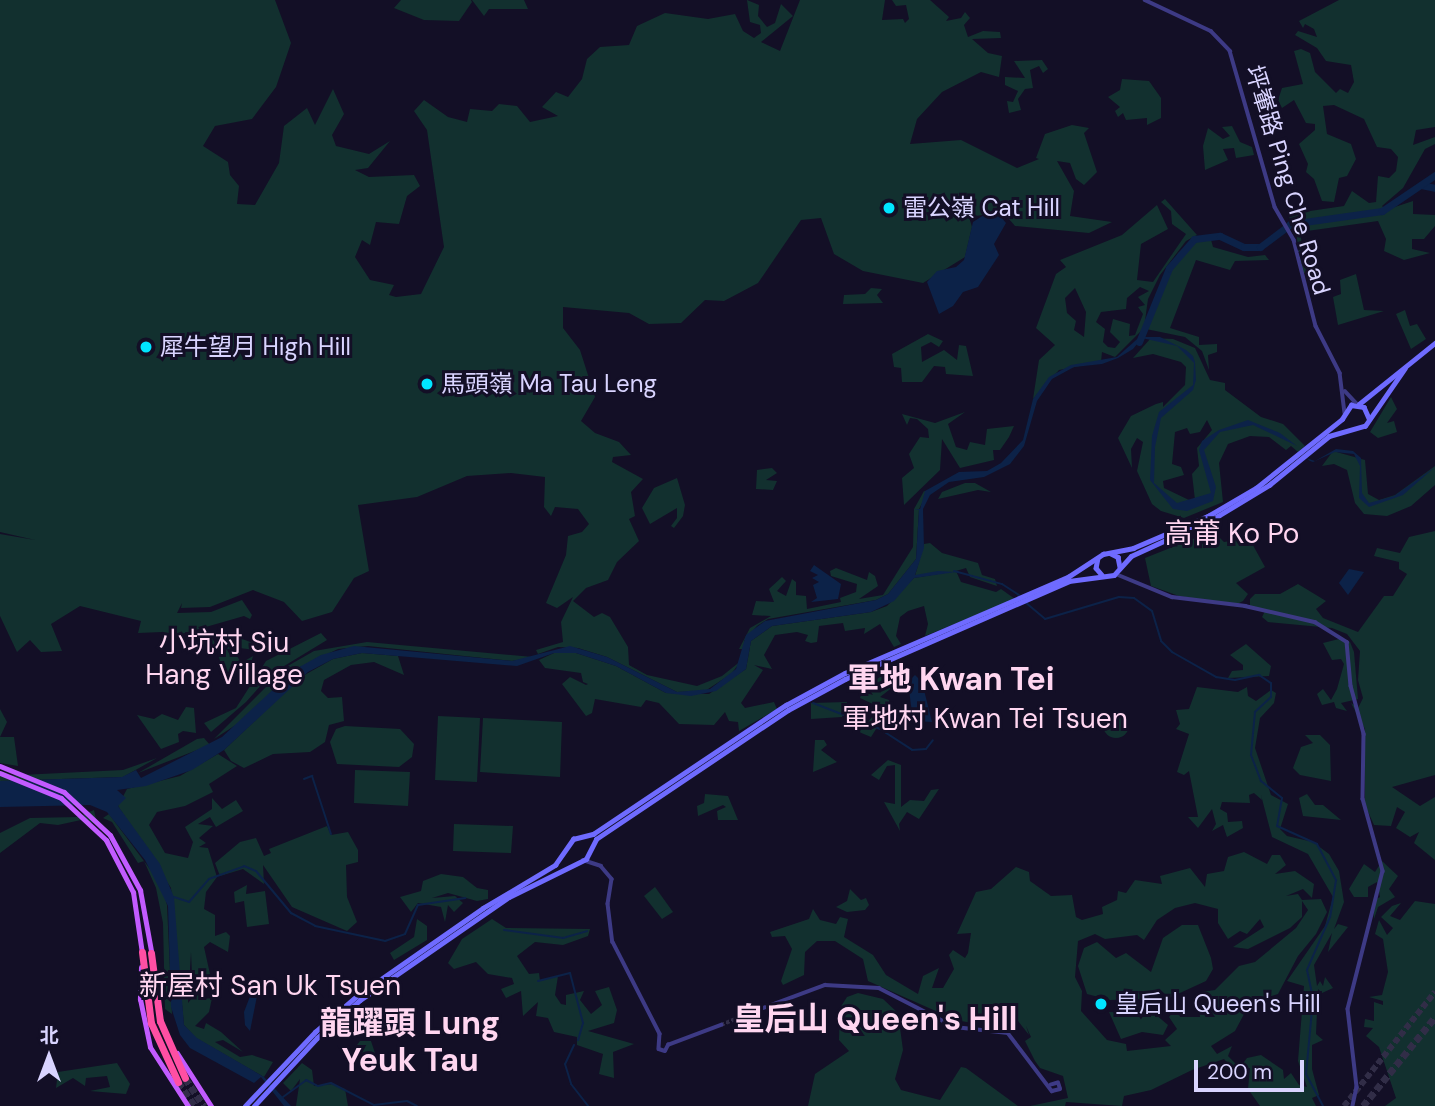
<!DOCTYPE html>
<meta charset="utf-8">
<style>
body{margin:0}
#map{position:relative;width:1435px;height:1106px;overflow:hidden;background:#130f26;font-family:"DM Sans","Noto Sans SC",sans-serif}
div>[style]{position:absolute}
.green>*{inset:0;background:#12302f}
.round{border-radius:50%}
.water>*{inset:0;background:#0c2248}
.stream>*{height:2px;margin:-1px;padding:0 1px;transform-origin:1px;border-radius:1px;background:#0c2248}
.river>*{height:7px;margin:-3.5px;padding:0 3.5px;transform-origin:3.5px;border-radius:3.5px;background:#0c2248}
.tertiary-tunnel>*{height:3.5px;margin-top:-1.75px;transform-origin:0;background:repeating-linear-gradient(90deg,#312d47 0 3.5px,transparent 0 5.5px)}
.trunk-tunnel>*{height:6px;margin-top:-3px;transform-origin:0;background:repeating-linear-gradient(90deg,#312d47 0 6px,transparent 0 9px)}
.motorway-tunnel>*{height:7px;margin-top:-3.5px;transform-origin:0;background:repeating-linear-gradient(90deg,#312d47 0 7px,transparent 0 10.5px)}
.tertiary>*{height:3.5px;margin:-1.75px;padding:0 1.75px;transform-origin:1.75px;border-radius:1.75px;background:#3d3a85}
.secondary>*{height:4.5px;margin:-2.25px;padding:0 2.25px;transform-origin:2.25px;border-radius:2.25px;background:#6f6bff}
.primary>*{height:5px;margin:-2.5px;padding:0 2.5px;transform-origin:2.5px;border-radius:2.5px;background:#c25bff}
.motorway>*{height:7px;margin:-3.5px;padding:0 3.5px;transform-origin:3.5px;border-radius:3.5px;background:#ff4fa3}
.dots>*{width:19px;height:19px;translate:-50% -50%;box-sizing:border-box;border:4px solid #130f26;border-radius:50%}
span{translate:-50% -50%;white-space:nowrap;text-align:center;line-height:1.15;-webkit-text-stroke:6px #130f26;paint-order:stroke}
.street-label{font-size:24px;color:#d9d4ff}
.poi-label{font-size:24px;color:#d9d4ff}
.left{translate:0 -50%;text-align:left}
.quarter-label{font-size:28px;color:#ffd6f0}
.district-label{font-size:32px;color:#ffd6f0;font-weight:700}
.north{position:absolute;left:14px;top:1022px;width:70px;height:70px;-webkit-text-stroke:5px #130f26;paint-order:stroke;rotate:0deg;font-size:19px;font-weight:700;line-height:28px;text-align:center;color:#d9d4ff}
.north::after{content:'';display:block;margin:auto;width:24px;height:32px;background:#d9d4ff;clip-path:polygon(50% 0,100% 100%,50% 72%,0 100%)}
.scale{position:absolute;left:1194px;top:1060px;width:110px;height:32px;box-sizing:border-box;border:4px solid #d9d4ff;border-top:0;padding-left:9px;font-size:21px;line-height:24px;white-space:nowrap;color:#d9d4ff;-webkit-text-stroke:5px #130f26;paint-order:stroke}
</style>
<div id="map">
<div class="green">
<div style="clip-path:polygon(0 0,275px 0,291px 43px,276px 87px,252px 119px,215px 126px,203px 146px,228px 162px,230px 175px,239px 186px,237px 204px,255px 205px,279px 163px,284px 126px,307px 108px,315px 125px,333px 89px,344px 114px,332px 135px,336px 146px,369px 154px,390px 141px,368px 168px,355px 170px,369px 177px,414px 175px,420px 186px,407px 196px,399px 224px,376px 222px,370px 245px,362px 240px,355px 257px,370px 280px,394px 285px,389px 295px,396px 297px,421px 294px,444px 247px,427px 130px,414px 111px,424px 100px,448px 117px,467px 122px,470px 109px,492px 111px,499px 104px,517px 106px,530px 122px,558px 116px,542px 107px,556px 92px,568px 97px,582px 79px,587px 59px,600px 47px,629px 45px,637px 26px,665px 13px,708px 19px,735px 14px,743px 31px,754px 38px,761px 33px,760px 25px,750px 22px,747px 0,759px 5px,758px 16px,767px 27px,775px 23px,781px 4px,793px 16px,761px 42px,780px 51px,800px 0,885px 0,882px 20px,903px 19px,905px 23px,909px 19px,906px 5px,896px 6px,892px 0,930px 0,949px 17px,946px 21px,961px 18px,965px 12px,970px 18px,964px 25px,968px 37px,983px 31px,1000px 32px,1001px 38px,972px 39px,988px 53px,1002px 56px,999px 77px,981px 72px,942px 92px,917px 119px,910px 144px,961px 140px,1017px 168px,1039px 159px,1036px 158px,1045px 134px,1072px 125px,1089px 128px,1084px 133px,1097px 172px,1084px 185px,1076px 179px,1070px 163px,1057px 161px,1074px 191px,1070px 216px,1112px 222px,1089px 233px,1015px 226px,1003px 212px,969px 217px,972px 227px,965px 257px,923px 283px,863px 271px,834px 254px,821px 218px,801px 220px,758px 283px,724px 301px,705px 300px,681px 323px,649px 324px,629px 313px,563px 307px,563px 328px,580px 350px,595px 397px,581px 421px,595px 433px,619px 442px,631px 455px,613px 457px,612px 462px,643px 479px,631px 492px,635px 516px,629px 519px,639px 541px,617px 562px,608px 580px,586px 588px,573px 601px,594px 617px,602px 613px,610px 617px,628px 647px,629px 665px,647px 675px,697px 686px,722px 676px,742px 660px,731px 674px,705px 691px,677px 692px,607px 657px,578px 648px,558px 647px,538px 654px,536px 650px,563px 642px,561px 622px,573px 597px,557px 608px,546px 603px,566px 555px,568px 536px,582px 532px,589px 524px,578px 509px,555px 507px,551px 516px,544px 507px,545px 477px,511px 473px,467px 476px,417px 497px,358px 505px,369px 571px,354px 578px,332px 612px,302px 621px,284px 602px,253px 590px,210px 607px,181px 608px,182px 603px,177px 613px,211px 612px,242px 600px,252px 615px,250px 619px,244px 616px,171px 637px,161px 650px,162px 632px,138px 633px,141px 621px,80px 606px,51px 624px,62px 651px,41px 652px,30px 640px,17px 652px,0 616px,0 534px,35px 540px,0 532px)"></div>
<div style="clip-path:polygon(401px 0,471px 0,472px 2px,459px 21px,424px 20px,394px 8px)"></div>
<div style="clip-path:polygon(472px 0,524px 0,528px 9px,489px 9px,484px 16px)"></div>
<div style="clip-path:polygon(1339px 0,1435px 0,1435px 127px,1416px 130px,1413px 145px,1435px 137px,1435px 144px,1425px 149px,1403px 188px,1382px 206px,1386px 210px,1413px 201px,1413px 214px,1435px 215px,1435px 226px,1424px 239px,1412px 239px,1412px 249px,1430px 253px,1404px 260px,1384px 251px,1386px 239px,1378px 221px,1300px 232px,1302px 244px,1307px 239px,1311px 271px,1301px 274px,1296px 229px,1288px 216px,1304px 204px,1310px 211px,1344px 206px,1352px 191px,1369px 203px,1376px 202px,1378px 176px,1389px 178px,1396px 171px,1398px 157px,1391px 149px,1377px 147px,1364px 119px,1334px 105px,1323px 106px,1327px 134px,1351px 144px,1356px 159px,1347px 176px,1339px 178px,1334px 202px,1322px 201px,1314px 179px,1306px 172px,1308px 164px,1299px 144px,1315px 130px,1315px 124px,1306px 123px,1294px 100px,1282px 108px,1278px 100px,1282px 88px,1303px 84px,1294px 51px,1301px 49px,1310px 53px,1315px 72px,1336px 93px,1340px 89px,1348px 93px,1354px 82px,1351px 65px,1326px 61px,1317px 48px,1295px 35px,1298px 31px,1317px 37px,1314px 29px,1305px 24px,1303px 28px,1299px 21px)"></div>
<div style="clip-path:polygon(1042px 60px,1048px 69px,1043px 73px,1039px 66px,1030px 70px,1033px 88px,1025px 89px,1018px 99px,1021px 110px,1009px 113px,1007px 101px,1013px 102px,1018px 91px,1005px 85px,1005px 77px,1025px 78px,1014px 61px)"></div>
<div style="clip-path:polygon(1122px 79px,1149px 81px,1161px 98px,1161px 118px,1147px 125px,1147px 118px,1126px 120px,1123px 113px,1118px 117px,1115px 111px,1120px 107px,1108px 97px,1120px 90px)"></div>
<div style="clip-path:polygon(1232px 126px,1240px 142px,1252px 147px,1254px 155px,1236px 158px,1234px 148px,1223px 149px,1228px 160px,1205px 170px,1203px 146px,1208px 128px,1223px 139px,1230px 136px,1222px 127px)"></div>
<div style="clip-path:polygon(evenodd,1165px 199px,1197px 235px,1186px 241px,1160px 275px,1148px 299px,1144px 328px,1115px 357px,1102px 352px,1101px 362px,1059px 370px,1033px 399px,1039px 360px,1055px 345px,1036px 328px,1056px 274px,1066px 267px,1060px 260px,1122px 235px,1157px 205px,1168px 229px,1141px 244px,1137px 280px,1153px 282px,1186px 234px,1172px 224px,1171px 211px,1161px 202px,1165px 199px,1140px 287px,1149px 291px,1138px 297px,1145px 305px,1138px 307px,1143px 314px,1135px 335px,1129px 336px,1130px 324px,1113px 319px,1110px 332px,1120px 342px,1115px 348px,1108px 347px,1103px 342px,1105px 329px,1096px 322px,1101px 312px,1126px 309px,1127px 298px,1140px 287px,1165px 199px,1075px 288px,1086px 312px,1084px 337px,1074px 330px,1076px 321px,1067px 313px,1065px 298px,1075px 288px)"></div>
<div style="clip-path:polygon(1210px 236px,1213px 247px,1248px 257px,1265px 255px,1269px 260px,1235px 261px,1230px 270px,1196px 260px,1170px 328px,1199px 337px,1199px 345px,1217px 344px,1217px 352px,1208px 355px,1209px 370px,1202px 351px,1185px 337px,1146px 329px,1162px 282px,1178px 253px,1194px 239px)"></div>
<div style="clip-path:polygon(1356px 274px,1364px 310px,1384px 311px,1338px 325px,1333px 297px,1341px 294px,1340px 280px)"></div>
<div style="clip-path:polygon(871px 288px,882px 289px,877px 295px,883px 303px,843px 304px,844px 295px,865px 294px)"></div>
<div style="clip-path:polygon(1405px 310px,1410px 326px,1417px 324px,1426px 339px,1411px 349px,1396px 314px)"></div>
<div style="clip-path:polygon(928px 334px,943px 341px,939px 347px,931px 342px,921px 347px,922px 362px,944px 350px,957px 360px,959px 345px,966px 346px,973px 376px,946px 374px,945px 367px,934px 366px,922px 382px,902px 382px,901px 368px,894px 367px,892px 354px)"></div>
<div style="clip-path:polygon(evenodd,1151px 338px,1173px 339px,1195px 348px,1210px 380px,1225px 383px,1225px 390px,1261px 417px,1283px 424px,1305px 446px,1298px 452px,1291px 446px,1286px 450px,1269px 437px,1250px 436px,1228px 444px,1219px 463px,1223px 502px,1184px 518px,1161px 511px,1152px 504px,1137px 471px,1143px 442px,1137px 438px,1131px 449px,1132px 468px,1118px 438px,1131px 416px,1156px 404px,1163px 402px,1163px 407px,1185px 385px,1186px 367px,1181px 362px,1153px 354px,1133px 358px,1151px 338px,1207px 420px,1212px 430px,1197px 448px,1199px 466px,1192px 474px,1195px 500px,1189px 500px,1164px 488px,1163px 481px,1184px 475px,1181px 467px,1172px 464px,1175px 432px,1187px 428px,1190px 434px,1200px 432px,1207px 420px)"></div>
<div style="clip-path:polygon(1391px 397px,1397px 409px,1387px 423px,1394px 421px,1397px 432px,1378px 438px,1370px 432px)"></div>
<div style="clip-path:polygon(965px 412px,948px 424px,956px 447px,967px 450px,970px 442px,985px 445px,987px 429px,1014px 426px,1009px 437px,1000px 450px,993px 450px,994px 460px,960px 468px,942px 439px,940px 470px,904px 505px,902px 478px,914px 468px,909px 454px,920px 437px,929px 438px,928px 429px,917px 419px,910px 418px,907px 425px,902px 414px,935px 423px)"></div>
<div style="clip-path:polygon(1333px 451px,1365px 460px,1368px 494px,1379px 500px,1395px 495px,1435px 466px,1435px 485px,1411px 506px,1387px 516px,1364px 514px,1355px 503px,1347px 470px,1334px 464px,1322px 466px)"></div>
<div style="clip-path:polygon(772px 468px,777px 473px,766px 480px,777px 481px,773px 490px,756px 489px,757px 470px)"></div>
<div style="clip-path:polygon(677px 478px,685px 505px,683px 516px,674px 528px,671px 526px,677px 518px,677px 508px,650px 524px,642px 508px,654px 488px)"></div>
<div style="clip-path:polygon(965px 483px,975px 483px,991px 492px,978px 490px,938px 499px,942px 492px)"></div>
<div style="clip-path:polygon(924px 491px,928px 492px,919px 509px,916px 559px,888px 594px,876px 600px,768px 619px,757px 626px,744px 641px,744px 649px,739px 649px,750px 628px,771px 616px,752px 615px,756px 601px,774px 602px,769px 589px,782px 577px,786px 581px,777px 591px,786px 596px,792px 579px,796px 582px,796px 595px,806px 596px,807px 609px,841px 602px,840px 598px,856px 592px,857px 584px,831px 576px,830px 571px,836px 568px,867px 580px,869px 572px,875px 576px,878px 586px,859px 599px,883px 595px,913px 547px,914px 509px)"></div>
<div style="clip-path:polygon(1213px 531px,1224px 542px,1249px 538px,1265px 567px,1236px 583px,1248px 594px,1243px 601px,1235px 605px,1179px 596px,1151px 586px,1145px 558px)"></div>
<div style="clip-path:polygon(1435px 531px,1435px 775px,1392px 787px,1420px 806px,1435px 797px,1435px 860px,1414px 843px,1419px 832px,1410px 837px,1396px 828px,1405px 812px,1397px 807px,1391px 826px,1374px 825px,1365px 805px,1365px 729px,1351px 703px,1358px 708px,1363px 698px,1358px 680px,1360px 651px,1347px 634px,1332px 628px,1268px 622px,1262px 617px,1265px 611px,1250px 607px,1250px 599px,1255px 594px,1280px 594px,1298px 584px,1326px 601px,1316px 609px,1323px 618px,1358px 632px,1384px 596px,1393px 596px,1407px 574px,1399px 569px,1399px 562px,1374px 556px,1377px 548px,1400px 553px,1409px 537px)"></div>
<div style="clip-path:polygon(930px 543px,942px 553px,978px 563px,982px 575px,995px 579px,997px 586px,970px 577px,966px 568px,956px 571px,961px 582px,996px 592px,1001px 589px,1015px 599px,925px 636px,928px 624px,924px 606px,908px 611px,900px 617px,896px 636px,901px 644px,894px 647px,880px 624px,864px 634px,865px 628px,845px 631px,843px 623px,819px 626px,817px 642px,811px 643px,805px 641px,808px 635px,797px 632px,775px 635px,764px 655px,772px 669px,754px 665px,763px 670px,741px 703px,745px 708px,774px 702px,777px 709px,739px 731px,738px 722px,729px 721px,725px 712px,714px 725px,679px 724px,659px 703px,646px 700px,641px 707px,595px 699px,592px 713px,586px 716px,562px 684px,570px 677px,586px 685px,588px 684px,583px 682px,581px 673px,545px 668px,539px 660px,554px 653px,576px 653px,616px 666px,666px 693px,709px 694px,746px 669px,751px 641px,772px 626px,871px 612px,887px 606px,914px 578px,950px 572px,915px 576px,924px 544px)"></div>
<div style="clip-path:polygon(321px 633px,327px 640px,271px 674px,246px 702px,211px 732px,204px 723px,236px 708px,266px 661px)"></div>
<div style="clip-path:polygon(210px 634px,216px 645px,233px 643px,235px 636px,255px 644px,255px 650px,232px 647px,241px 663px,253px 656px,248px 674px,224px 672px,218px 655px,225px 648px,212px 645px)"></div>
<div style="clip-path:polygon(1339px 639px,1350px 642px,1354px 652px,1358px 699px,1341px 703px,1347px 711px,1336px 708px,1334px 702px,1322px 705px,1317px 694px,1323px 689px,1331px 700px,1337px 689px,1344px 664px,1341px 659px,1332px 660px,1323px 643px)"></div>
<div style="clip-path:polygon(367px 642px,533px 657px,512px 661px,368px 646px,338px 649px,294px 670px,242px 721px,214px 739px,286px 667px,314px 651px)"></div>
<div style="clip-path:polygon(1246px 644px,1271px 666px,1269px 676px,1228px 678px,1232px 671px,1243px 670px,1243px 665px,1230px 655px)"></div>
<div style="clip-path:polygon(362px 653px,398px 656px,404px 675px,374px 662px,351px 665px,324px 680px,321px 691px,328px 698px,342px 697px,344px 721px,329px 725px,325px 742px,310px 752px,273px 754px,244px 768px,231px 761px,224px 750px,301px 677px,333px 659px)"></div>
<div style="clip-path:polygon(893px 668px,902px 680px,880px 697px,889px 700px,890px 707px,871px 737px,859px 732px,873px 716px,875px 705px,860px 698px,862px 692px,873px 695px,867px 686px)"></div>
<div style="clip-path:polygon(1197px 687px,1238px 692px,1247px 687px,1248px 696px,1256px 701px,1271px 690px,1276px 693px,1274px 703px,1260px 718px,1255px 748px,1271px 795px,1288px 804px,1280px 829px,1287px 836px,1313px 842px,1329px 854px,1339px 871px,1344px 902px,1334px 929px,1338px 924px,1348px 927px,1328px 952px,1332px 933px,1314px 965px,1317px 986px,1320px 981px,1323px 986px,1325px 977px,1333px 988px,1322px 993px,1318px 989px,1316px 1034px,1323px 1040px,1312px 1045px,1312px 1069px,1319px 1095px,1312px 1098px,1316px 1106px,1260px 1106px,1248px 1089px,1250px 1068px,1244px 1070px,1241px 1066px,1247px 1058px,1261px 1055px,1283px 1070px,1284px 1079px,1291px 1073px,1299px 1085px,1307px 1087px,1298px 1061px,1304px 986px,1287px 981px,1325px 926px,1333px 897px,1308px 854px,1272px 837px,1261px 795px,1262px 800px,1254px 793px,1249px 795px,1250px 803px,1222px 802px,1220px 809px,1227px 813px,1228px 822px,1242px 821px,1243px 828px,1227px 837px,1223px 825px,1212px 831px,1216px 824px,1212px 809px,1198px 828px,1188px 817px,1198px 817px,1189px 771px,1184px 775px,1177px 772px,1189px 734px,1176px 729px,1180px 724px,1176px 710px,1189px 709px)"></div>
<div style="clip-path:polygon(847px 702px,842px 717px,811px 719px,811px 703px)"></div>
<div style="clip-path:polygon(186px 707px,194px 708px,196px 733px,183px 731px,178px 734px,179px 742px,161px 749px,137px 715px,154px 719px,162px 714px,178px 720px)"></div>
<div style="clip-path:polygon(0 709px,7px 722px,0 737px,14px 737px,18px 766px,0 763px)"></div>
<div class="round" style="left:1103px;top:712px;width:26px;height:26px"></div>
<div style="clip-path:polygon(438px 716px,480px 718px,477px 782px,435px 780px)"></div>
<div style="clip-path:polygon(483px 718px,562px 722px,560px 777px,480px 772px)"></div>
<div style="clip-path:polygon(345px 726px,400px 729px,414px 744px,412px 757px,399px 767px,337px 764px,330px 742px,336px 729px)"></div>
<div style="clip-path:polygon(1305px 735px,1320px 735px,1330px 745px,1331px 781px,1300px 775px,1293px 768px,1301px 747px,1313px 743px)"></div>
<div style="clip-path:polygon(204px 738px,210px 745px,138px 773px,197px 739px)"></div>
<div style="clip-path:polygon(815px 740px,824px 740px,827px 745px,821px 750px,837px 762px,813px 772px)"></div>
<div style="clip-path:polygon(218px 754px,237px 766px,209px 784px,213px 792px,185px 806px,157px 812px,149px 825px,165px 853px,188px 858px,193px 842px,185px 827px,212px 809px,212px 798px,222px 809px,236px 800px,243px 811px,216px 827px,210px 817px,198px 824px,213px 826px,199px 838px,206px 843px,199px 847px,208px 848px,217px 877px,206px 892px,204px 909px,215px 915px,215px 936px,226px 932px,230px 936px,228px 952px,210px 942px,204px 947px,210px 974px,203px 978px,192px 975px,191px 952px,188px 1003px,197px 992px,203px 999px,212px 998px,209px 1012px,195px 1026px,204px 1029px,206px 1023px,221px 1032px,243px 1052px,223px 1040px,215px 1042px,240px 1057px,252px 1055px,273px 1062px,264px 1077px,196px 1038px,184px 1025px,171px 888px,118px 806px,127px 789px,180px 776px)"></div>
<div style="clip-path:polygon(157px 758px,123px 777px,0 781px,0 776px,123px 770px)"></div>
<div style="clip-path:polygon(888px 760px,901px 765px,901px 807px,910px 800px,924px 801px,931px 790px,939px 789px,919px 819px,907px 812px,899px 824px,900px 831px,884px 802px,895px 804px,895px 765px,887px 766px,879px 780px,871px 775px)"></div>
<div style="clip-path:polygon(355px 770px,410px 772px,408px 806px,354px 803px)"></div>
<div style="clip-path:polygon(705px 794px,728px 796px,738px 820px,718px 820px,717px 811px,726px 807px,723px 805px,698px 816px,697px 806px,704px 803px)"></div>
<div style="clip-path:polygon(1307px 794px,1315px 805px,1323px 805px,1341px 820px,1303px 816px,1299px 798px)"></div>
<div style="clip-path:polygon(94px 810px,97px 824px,81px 820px,58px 825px,40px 823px,0 853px,0 833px,30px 818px,78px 817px)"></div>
<div style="clip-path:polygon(109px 814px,161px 884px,167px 905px,172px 1014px,165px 1009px,163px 923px,156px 888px,144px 861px,138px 863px,112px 822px,103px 818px)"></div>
<div style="clip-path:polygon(454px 824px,513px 826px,511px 853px,453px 851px)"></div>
<div style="clip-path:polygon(327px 826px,331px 835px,348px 832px,358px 850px,358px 862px,346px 865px,347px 897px,357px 922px,347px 931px,292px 907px,263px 865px,264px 884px,243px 869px,220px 876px,215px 863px,240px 842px,256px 838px,264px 856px,271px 853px,269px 849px)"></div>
<div style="clip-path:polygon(evenodd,1244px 852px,1267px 864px,1272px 855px,1280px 855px,1286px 865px,1275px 874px,1295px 871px,1314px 884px,1312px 898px,1303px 889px,1286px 896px,1298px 894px,1302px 900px,1321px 899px,1327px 912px,1316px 934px,1298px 956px,1278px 994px,1250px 1003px,1235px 1031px,1211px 1046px,1217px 1054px,1232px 1046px,1228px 1056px,1237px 1065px,1232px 1068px,1224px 1059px,1192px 1070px,1151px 1090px,1124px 1096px,1122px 1106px,1066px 1102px,1065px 1106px,1030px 1106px,1068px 1098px,1063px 1076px,1040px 1068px,1035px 1061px,1025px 1041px,1031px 1037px,1026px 1026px,1029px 1035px,1018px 1021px,1003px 1016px,1012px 1015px,976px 1019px,972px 1023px,956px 1020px,868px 981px,863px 959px,835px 941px,817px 941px,805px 952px,804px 975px,783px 985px,781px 981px,792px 949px,785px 936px,772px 937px,770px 932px,809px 919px,813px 909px,820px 920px,836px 924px,840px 917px,848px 919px,844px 937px,873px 955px,886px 975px,918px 994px,923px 976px,939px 968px,932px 988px,943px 988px,954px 969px,949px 955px,953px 950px,965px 958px,968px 953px,971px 933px,957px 934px,976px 892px,991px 889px,1016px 867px,1029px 872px,1030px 881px,1051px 896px,1072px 895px,1076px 917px,1082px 920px,1103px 914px,1102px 907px,1117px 900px,1118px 891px,1126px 893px,1135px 880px,1162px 884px,1160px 876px,1190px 868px,1205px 887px,1207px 874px,1224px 871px,1228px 857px,1244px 852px,1302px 901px,1308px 910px,1296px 928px,1255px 962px,1239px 966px,1215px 990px,1201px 992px,1211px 1009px,1199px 1006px,1200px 1017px,1182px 1017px,1173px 1012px,1169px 1017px,1177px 1029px,1165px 1040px,1171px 1046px,1127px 1051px,1126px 1044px,1107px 1040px,1081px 1011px,1082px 991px,1075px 977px,1078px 941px,1095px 934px,1105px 939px,1137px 935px,1144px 940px,1157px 920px,1175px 908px,1195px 903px,1218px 909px,1218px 923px,1228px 939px,1240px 931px,1247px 934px,1260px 919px,1264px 927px,1233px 947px,1248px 949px,1290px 928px,1302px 917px,1302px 901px)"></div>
<div style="clip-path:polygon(1382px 861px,1398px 876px,1389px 889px,1395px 897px,1378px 907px,1374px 919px,1373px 901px,1380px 897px,1377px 882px,1368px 887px,1368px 897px,1354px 897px,1349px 889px,1364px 864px,1375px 872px)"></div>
<div style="clip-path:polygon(441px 874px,463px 877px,477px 888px,488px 890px,488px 899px,477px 901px,448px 893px,432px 898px,455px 896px,463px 903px,454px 912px,448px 905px,445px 922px,441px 907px,418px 903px,411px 912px,400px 897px,421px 891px,423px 881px)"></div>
<div style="clip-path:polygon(247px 885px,246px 894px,265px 891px,269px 924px,247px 927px,244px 901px,235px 903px,234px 892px)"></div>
<div style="clip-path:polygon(655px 887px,673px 912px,662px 919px,644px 896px)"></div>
<div style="clip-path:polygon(850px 889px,861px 900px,866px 898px,869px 905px,865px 910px,847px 912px,836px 907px,847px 901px)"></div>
<div style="clip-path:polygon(1415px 901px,1435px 904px,1435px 1106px,1385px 1106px,1396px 1098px,1379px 1047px,1366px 1036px,1373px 1028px,1364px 1027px,1365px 1019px,1374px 1021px,1374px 1002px,1383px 1005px,1383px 1001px,1369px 997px,1382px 995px,1388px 972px,1383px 939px,1375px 934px,1379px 920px,1387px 935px,1393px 928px,1381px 917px,1392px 906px,1401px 903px,1390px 916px,1400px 920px)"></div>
<div style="clip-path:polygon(417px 919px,427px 926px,427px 940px,394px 960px,390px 953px,414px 937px)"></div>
<div style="clip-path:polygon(492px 919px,506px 928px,590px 929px,588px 936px,563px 945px,535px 942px,517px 956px,529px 974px,539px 973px,540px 981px,558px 976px,555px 995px,561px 1004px,566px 1005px,566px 995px,584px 991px,580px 1000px,591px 1014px,602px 1005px,595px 991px,609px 987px,617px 1010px,614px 1023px,588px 1031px,634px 1044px,613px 1052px,614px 1078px,599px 1074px,603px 1054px,577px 1045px,577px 1037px,554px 1032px,548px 1018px,536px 1016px,538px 1002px,523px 1016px,521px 991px,506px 998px,501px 989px,514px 984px,512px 978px,488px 974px,476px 962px,454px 969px,448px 963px,462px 939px)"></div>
<div style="clip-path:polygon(1182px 925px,1198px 925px,1211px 958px,1213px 969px,1206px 981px,1169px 998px,1110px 1000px,1087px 994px,1078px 966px,1084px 948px,1097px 942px,1116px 958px,1126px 953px,1151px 972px,1163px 938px)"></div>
<div style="clip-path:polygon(858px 993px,883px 999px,898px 1013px,903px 1050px,895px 1079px,901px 1090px,940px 1100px,961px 1067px,966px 1068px,1018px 1106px,808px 1106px,815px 1074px,849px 1051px,839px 1040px,840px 1008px,847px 997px)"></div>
<div style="clip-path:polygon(1109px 1012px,1155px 1014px,1168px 1025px,1163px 1035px,1142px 1032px,1121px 1039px)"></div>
<div style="clip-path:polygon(360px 1041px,371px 1041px,376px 1056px,356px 1055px,348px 1063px,345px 1061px)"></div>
<div style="clip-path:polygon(117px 1063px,130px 1084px,126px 1094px,90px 1091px,110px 1087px,107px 1076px,86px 1078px,85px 1086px,73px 1078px,56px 1088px,58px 1072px)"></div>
<div style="clip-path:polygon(302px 1063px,312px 1070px,314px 1086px,333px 1084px,345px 1089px,348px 1106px,296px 1106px,300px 1079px,291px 1091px,283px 1083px)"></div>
</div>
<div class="water">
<div style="clip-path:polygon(987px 213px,1001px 217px,1006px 223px,994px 244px,999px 255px,978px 287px,963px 292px,953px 306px,939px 314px,927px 282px,937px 271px,956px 267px,964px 260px,973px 222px)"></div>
<div style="clip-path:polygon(1144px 333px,1143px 337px,1160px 337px,1186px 350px,1193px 356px,1195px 362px,1196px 380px,1193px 390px,1161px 418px,1155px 447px,1154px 483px,1177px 503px,1211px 493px,1199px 450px,1202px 441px,1219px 430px,1248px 420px,1280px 433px,1297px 446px,1253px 425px,1220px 432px,1204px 450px,1216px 487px,1213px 501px,1187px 511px,1173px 509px,1150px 480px,1152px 436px,1159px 412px,1193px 385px,1194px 363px,1177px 346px,1142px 338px,1133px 349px,1118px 358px,1102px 364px,1074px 367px,1052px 379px,1037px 401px,1024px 446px,1010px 464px,984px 477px,949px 482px,930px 495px,923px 509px,924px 548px,915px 575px,938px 571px,956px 572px,914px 578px,894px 601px,871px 612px,772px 626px,751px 641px,746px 669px,716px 691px,691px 696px,666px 693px,616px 666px,576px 653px,554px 653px,517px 666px,362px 653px,333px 659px,308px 672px,224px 750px,192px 770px,146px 786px,117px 790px,126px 798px,118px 806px,160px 864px,174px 897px,184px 1025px,197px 1038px,264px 1077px,291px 1106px,284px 1106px,261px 1077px,254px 1083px,190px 1048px,180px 1035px,171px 1007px,168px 906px,145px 860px,107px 812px,90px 805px,0 807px,0 781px,122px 777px,136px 770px,141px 778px,222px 737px,294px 670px,321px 655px,354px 646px,512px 661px,570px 646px,607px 657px,677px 692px,710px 689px,736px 669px,746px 635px,765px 621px,876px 600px,888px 594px,916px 559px,919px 510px,914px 509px,920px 509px,925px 491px,959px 472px,987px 471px,1001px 463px,1023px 440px,1033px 399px,1049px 377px,1071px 365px,1117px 357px)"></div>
<div style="clip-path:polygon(1336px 449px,1353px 451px,1361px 458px,1362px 493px,1369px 503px,1394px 496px,1435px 467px,1403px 495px,1369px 507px,1359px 498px,1360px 466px,1354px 454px,1335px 452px,1313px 462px,1310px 461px,1306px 458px,1315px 461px)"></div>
<div style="clip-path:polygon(814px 565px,841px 584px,838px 599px,811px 602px,817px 598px,813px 585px,819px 582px,812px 578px,818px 575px,810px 571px)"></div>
<div style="clip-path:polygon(1349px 569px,1364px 572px,1348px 595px,1339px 583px)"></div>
<div style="clip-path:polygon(915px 675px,922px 682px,932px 722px,916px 721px,912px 713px,908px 682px)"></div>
<div style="clip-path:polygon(254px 986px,257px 996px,250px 1031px,245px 1025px,244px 1012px)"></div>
</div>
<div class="stream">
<div style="left:954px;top:571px;width:50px;rotate:15.2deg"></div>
<div style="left:1002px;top:584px;width:20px;rotate:33deg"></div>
<div style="left:1025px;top:602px;width:26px;rotate:40deg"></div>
<div style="left:1045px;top:619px;width:77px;rotate:-16.6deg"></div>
<div style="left:1119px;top:597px;width:15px;rotate:4deg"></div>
<div style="left:1134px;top:598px;width:22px;rotate:36deg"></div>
<div style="left:1152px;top:611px;width:31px;rotate:73deg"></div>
<div style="left:1161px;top:641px;width:16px;rotate:45deg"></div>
<div style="left:1172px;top:652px;width:51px;rotate:29.6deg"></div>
<div style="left:1216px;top:677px;width:19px;rotate:9deg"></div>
<div style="left:1235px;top:680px;width:25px;rotate:-12deg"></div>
<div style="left:1259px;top:675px;width:14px;rotate:34deg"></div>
<div style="left:1271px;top:683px;width:14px;rotate:90deg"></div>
<div style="left:1271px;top:697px;width:22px;rotate:137deg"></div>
<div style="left:1255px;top:712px;width:43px;rotate:95.3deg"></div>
<div style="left:1251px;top:755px;width:28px;rotate:69deg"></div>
<div style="left:1261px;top:781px;width:27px;rotate:39deg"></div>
<div style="left:1282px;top:798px;width:28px;rotate:100deg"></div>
<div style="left:1277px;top:826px;width:44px;rotate:24.2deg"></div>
<div style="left:1317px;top:844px;width:41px;rotate:62.2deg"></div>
<div style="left:1336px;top:880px;width:37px;rotate:99deg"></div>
<div style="left:1330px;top:917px;width:58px;rotate:113.5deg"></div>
<div style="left:1307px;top:970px;width:30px;rotate:78deg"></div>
<div style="left:1313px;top:999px;width:75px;rotate:95.3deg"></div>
<div style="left:1306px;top:1074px;width:36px;rotate:62deg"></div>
<div style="left:813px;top:703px;width:72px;rotate:21.2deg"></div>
<div style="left:880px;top:729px;width:38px;rotate:33deg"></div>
<div style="left:912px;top:750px;width:14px;rotate:-4deg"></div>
<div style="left:926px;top:749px;width:11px;rotate:-52deg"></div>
<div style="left:304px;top:779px;width:9px;rotate:-21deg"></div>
<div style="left:312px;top:776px;width:61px;rotate:71.9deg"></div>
<div style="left:174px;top:897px;width:16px;rotate:18deg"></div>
<div style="left:189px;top:902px;width:30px;rotate:-49deg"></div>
<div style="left:209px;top:879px;width:37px;rotate:-20deg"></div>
<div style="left:244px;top:866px;width:13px;rotate:23deg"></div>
<div style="left:256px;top:871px;width:55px;rotate:50.2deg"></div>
<div style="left:291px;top:913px;width:27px;rotate:28deg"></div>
<div style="left:315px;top:926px;width:72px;rotate:12.1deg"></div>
<div style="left:385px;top:941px;width:21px;rotate:-19deg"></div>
<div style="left:405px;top:934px;width:32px;rotate:-66deg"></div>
<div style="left:418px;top:905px;width:48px;rotate:-8.5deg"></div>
<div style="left:504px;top:930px;width:60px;rotate:7.7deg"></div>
<div style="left:563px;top:938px;width:25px;rotate:-16deg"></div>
<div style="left:538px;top:981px;width:33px;rotate:-14deg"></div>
<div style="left:570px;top:973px;width:52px;rotate:75.4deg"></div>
<div style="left:583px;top:1023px;width:18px;rotate:106deg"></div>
<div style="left:574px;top:1045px;width:21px;rotate:115deg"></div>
<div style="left:565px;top:1064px;width:21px;rotate:73deg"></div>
<div style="left:571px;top:1084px;width:28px;rotate:52deg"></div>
<div style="left:283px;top:1097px;width:29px;rotate:-36deg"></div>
<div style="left:306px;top:1080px;width:13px;rotate:27deg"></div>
<div style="left:318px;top:1086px;width:13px;rotate:-13deg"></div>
<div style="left:331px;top:1083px;width:48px;rotate:27.1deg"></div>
<div style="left:374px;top:1105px;width:33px;rotate:-7deg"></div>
<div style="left:407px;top:1101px;width:11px;rotate:27deg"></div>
</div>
<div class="river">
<div style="left:1421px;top:185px;width:14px;rotate:12deg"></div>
<div style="left:1139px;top:342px;width:80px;rotate:-67.9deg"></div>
<div style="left:1169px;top:268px;width:38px;rotate:-49deg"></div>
<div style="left:1194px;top:239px;width:26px;rotate:-7deg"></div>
<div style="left:1220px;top:236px;width:26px;rotate:25deg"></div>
<div style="left:1244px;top:247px;width:16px"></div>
<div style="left:1260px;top:247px;width:38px;rotate:-37deg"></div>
<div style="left:1290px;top:224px;width:93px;rotate:-8deg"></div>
<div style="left:1382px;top:211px;width:64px;rotate:-34.2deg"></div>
</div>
<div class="tertiary-tunnel">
<div style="left:721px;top:1025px;width:28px;rotate:-23deg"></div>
</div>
<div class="trunk-tunnel">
<div style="left:1344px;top:1106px;width:146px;rotate:-51.4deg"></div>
</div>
<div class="motorway-tunnel">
<div style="left:185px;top:1078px;width:34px;rotate:56deg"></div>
<div style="left:178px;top:1082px;width:29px;rotate:55deg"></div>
<div style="left:1363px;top:1106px;width:114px;rotate:-51deg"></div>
</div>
<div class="tertiary">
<div style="left:1145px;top:0;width:73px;rotate:25.2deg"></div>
<div style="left:1211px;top:31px;width:28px;rotate:46deg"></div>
<div style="left:1230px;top:51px;width:162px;rotate:73.9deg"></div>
<div style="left:1275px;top:207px;width:38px;rotate:60deg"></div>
<div style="left:1294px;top:240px;width:89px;rotate:75.7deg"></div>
<div style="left:1316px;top:326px;width:53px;rotate:62.9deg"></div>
<div style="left:1340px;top:373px;width:40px;rotate:82.9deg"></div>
<div style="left:1345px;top:391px;width:18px;rotate:47deg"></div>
<div style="left:1116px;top:574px;width:61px;rotate:22.3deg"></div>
<div style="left:1172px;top:597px;width:74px;rotate:7deg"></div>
<div style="left:1245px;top:606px;width:72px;rotate:12.9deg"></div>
<div style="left:1315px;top:622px;width:38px;rotate:32deg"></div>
<div style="left:1347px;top:642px;width:44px;rotate:84.8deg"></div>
<div style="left:1351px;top:686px;width:50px;rotate:74.8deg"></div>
<div style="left:1364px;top:734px;width:65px;rotate:90.9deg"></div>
<div style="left:1363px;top:799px;width:75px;rotate:74.5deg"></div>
<div style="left:1383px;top:871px;width:142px;rotate:104.2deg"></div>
<div style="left:1348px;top:1009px;width:79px;rotate:83.4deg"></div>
<div style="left:1357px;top:1087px;width:19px;rotate:102deg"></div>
<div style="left:583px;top:860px;width:19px;rotate:18deg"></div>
<div style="left:601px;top:866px;width:17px;rotate:50deg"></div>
<div style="left:612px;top:879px;width:25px;rotate:99deg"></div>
<div style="left:608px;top:904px;width:38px;rotate:83deg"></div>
<div style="left:613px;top:942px;width:103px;rotate:62.9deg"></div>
<div style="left:660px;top:1034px;width:15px;rotate:94deg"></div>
<div style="left:659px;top:1049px;width:6px;rotate:18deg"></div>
<div style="left:665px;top:1051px;width:7px;rotate:-63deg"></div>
<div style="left:668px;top:1045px;width:57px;rotate:-20.7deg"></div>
<div style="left:747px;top:1014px;width:83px;rotate:-20.4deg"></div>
<div style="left:825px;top:985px;width:54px;rotate:3.2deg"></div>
<div style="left:879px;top:988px;width:85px;rotate:27.2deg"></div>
<div style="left:955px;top:1027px;width:53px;rotate:6.5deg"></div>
<div style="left:1008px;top:1033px;width:73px;rotate:52.8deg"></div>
<div style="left:1052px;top:1091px;width:8px;rotate:-14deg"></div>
<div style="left:1060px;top:1089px;width:6px;rotate:-108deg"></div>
<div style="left:1058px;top:1083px;width:7px;rotate:164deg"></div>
</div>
<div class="secondary">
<div style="left:1359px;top:404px;width:97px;rotate:-38.8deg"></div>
<div style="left:1110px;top:553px;width:9px;rotate:27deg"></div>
<div style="left:1118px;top:557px;width:10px;rotate:79deg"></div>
<div style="left:1098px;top:558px;width:10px;rotate:101deg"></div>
<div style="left:1096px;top:568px;width:9px;rotate:49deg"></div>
<div style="left:245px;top:1106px;width:102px;rotate:-46.6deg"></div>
<div style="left:315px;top:1032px;width:57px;rotate:-40.7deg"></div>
<div style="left:358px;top:995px;width:152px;rotate:-34.8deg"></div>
<div style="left:483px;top:908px;width:84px;rotate:-30.8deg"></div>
<div style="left:555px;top:865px;width:32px;rotate:-55deg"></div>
<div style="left:573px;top:839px;width:21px;rotate:-14deg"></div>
<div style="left:593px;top:834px;width:232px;rotate:-33.8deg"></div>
<div style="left:786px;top:705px;width:67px;rotate:-28.5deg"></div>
<div style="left:845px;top:673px;width:243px;rotate:-23.3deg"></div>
<div style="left:1068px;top:577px;width:42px;rotate:-33.3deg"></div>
<div style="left:1103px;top:554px;width:31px;rotate:-11deg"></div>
<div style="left:1133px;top:548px;width:82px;rotate:-23.1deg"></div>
<div style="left:1208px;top:516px;width:56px;rotate:-30.3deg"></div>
<div style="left:1256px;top:488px;width:110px;rotate:-38.7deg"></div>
<div style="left:1342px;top:419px;width:17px;rotate:-57deg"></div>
<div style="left:1351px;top:405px;width:13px;rotate:9deg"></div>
<div style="left:1364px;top:407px;width:12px;rotate:66deg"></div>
<div style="left:254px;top:1106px;width:93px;rotate:-47.2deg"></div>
<div style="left:317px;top:1038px;width:57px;rotate:-41.5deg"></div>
<div style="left:360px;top:1000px;width:181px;rotate:-34.7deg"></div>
<div style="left:509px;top:897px;width:86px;rotate:-26.3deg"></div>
<div style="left:586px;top:859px;width:22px;rotate:-63deg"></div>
<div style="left:596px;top:839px;width:231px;rotate:-33.9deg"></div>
<div style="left:788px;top:710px;width:65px;rotate:-28.5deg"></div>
<div style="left:845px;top:679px;width:244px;rotate:-23.6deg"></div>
<div style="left:1069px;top:581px;width:45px;rotate:-7.6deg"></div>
<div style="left:1114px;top:575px;width:25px;rotate:-48deg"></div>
<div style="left:1131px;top:556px;width:96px;rotate:-24.7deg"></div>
<div style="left:1218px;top:516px;width:60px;rotate:-31.3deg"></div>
<div style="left:1269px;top:485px;width:77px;rotate:-39.2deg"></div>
<div style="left:1329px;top:436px;width:37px;rotate:-16deg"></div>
<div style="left:1365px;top:426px;width:70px;rotate:-55.4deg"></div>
</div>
<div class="primary">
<div style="left:0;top:766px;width:69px;rotate:22.1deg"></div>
<div style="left:64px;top:792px;width:63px;rotate:43.1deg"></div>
<div style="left:110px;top:835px;width:63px;rotate:61.4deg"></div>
<div style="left:140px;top:890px;width:67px;rotate:79.7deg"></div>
<div style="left:0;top:773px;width:66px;rotate:22.3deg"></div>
<div style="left:61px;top:798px;width:62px;rotate:43deg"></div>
<div style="left:106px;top:840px;width:59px;rotate:62.6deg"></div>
<div style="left:133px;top:892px;width:62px;rotate:81.6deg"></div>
<div style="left:141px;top:967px;width:32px;rotate:92deg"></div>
<div style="left:140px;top:999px;width:49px;rotate:78.2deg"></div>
<div style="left:150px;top:1047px;width:70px;rotate:57.2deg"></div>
<div style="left:177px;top:1053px;width:63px;rotate:57.3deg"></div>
</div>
<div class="motorway">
<div style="left:142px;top:952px;width:72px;rotate:82.8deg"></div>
<div style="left:151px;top:1023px;width:65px;rotate:65.4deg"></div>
<div style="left:151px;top:953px;width:69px;rotate:82.5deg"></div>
<div style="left:160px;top:1021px;width:62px;rotate:66.3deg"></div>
</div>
<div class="dots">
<div style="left:889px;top:208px;background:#00e5ff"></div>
<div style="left:146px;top:347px;background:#00e5ff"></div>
<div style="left:427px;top:384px;background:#00e5ff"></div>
<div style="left:1101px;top:1004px;background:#00e5ff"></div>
</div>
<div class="street-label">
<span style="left:1288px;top:180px;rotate:73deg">坪輋路 Ping Che Road</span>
</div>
<div class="poi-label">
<span class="left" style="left:903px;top:208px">雷公嶺 Cat Hill</span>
<span class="left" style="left:160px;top:347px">犀牛望月 High Hill</span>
<span class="left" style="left:441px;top:384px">馬頭嶺 Ma Tau Leng</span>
<span class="left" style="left:1115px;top:1004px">皇后山 Queen's Hill</span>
</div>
<div class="quarter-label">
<span style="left:1232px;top:534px">高莆 Ko Po</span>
<span style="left:224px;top:659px">小坑村 Siu<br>Hang Village</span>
<span style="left:985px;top:719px">軍地村 Kwan Tei Tsuen</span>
<span style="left:270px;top:986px">新屋村 San Uk Tsuen</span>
</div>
<div class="district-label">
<span style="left:951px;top:679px">軍地 Kwan Tei</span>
<span style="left:875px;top:1019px">皇后山 Queen's Hill</span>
<span style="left:410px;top:1042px">龍躍頭 Lung<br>Yeuk Tau</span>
</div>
<div class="north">北</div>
<div class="scale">200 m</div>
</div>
